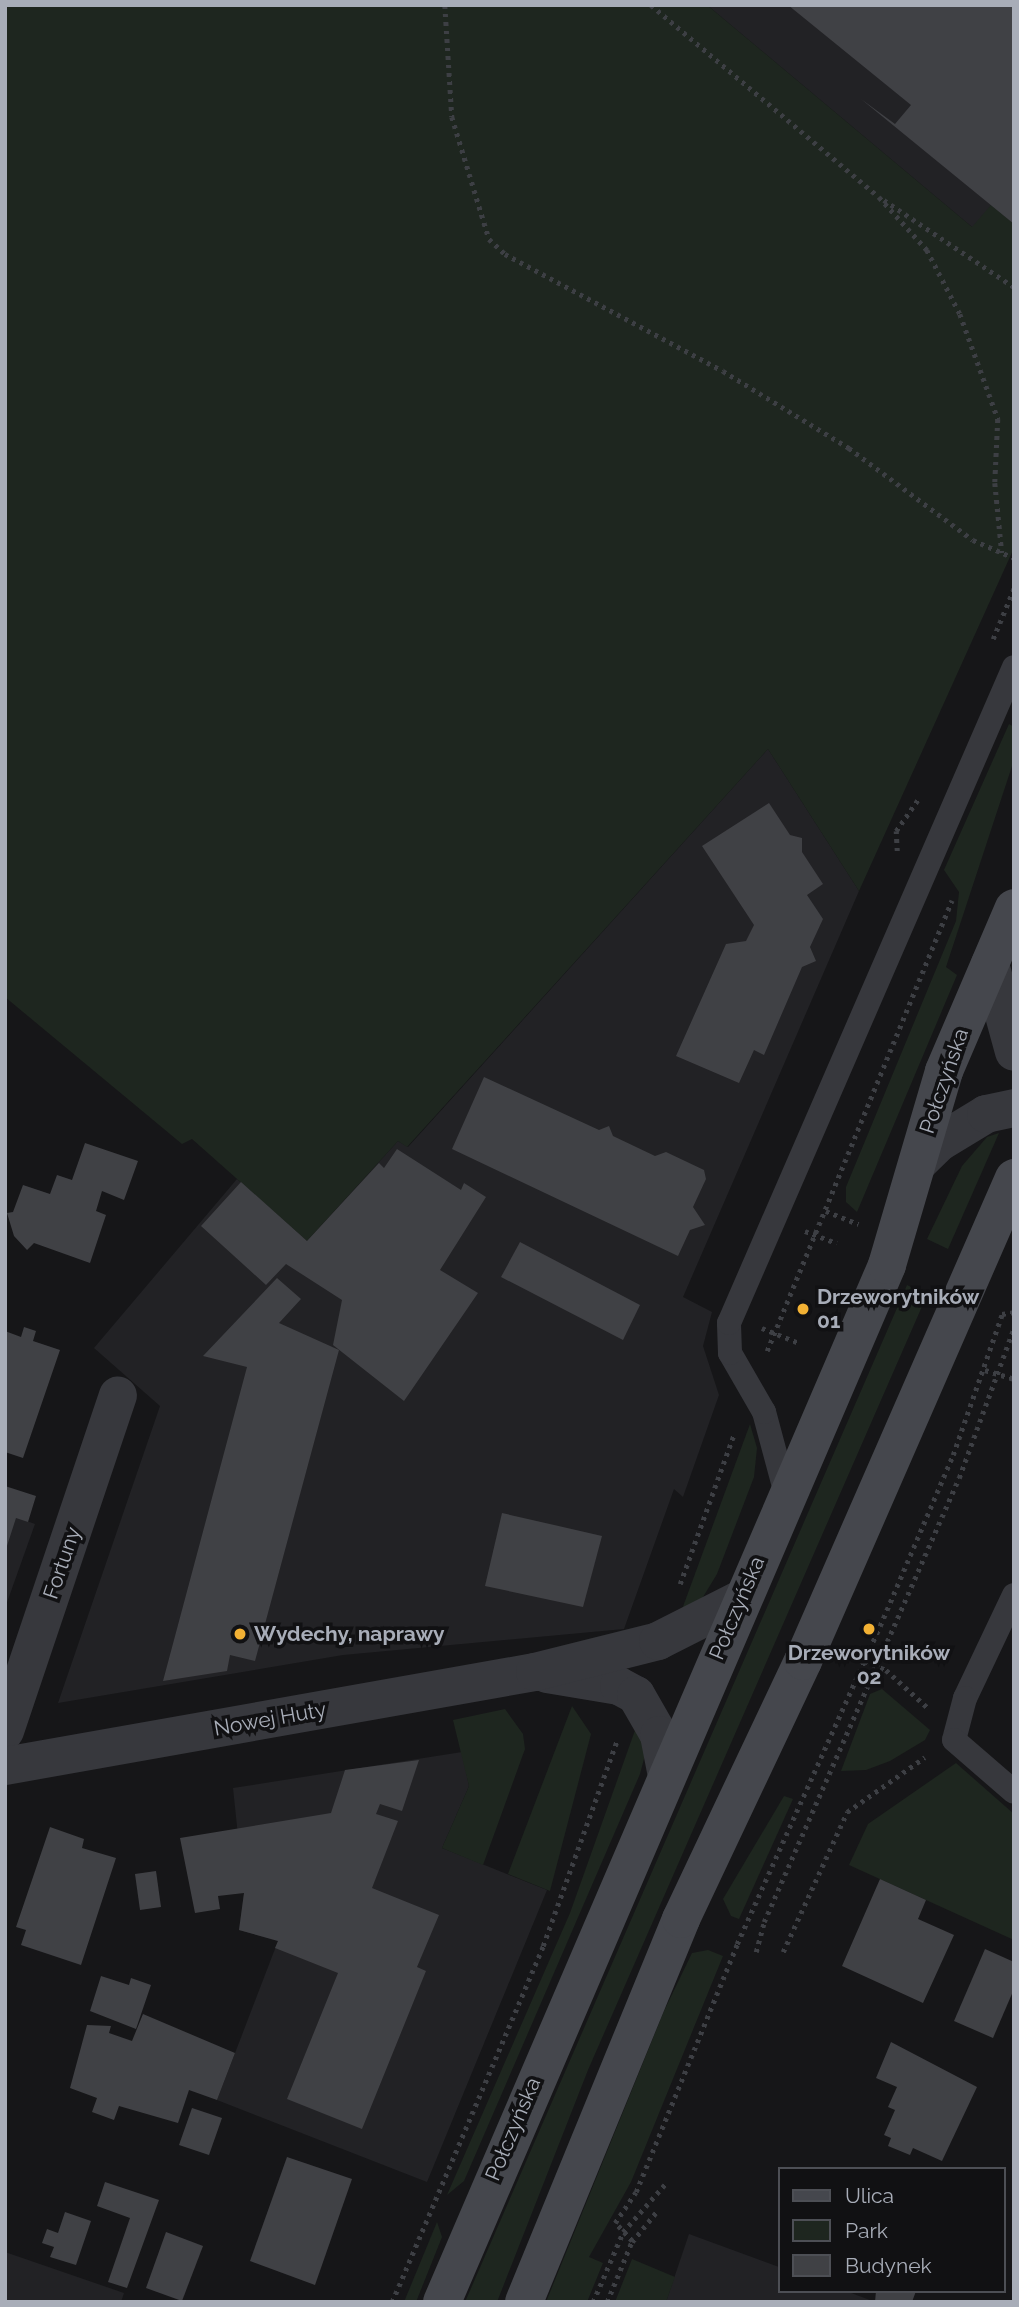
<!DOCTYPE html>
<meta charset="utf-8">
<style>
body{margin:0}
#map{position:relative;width:1019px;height:2307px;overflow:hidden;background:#161618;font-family:Raleway,sans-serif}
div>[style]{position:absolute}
.built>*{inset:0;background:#222225}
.green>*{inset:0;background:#1e261f}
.building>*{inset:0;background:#404145}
.path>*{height:4.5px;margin-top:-2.25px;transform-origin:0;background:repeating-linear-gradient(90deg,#3d3f44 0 3.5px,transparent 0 8.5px)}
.lane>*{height:24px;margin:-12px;padding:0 12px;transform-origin:12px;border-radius:12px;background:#37383d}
.street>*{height:38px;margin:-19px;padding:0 19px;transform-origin:19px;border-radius:19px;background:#37383d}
.secondary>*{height:38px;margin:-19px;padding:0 19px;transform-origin:19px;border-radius:19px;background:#45474d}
.dots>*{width:19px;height:19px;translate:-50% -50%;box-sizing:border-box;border:4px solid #111113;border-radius:50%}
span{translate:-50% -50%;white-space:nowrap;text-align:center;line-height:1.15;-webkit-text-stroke:7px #111113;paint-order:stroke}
.street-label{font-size:21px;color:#a8adb8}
.poi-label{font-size:21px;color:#a8adb8;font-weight:700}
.left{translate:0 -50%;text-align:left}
.frame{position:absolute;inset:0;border:7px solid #a8adb8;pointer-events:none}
.legend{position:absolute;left:778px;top:2167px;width:228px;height:126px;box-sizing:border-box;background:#111113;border:2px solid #4d4f55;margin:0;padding:9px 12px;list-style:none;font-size:21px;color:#a8adb8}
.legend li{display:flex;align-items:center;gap:14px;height:35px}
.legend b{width:35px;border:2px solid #4d4f55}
</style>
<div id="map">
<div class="built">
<div style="clip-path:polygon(707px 5px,1014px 5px,1014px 262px,972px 227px)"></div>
<div style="clip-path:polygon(768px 749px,859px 891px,683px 1297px,712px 1312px,703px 1346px,719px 1395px,683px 1497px,674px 1489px,624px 1629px,343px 1655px,58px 1703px,160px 1406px,94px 1348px,237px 1179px,307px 1241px,398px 1141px,408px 1147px)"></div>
<div style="clip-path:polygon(5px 1513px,35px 1524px,5px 1608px)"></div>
<div style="clip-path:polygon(462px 1752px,469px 1786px,442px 1848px,547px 1890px,427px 2182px,217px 2100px,278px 1941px,239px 1930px,244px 1893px,233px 1788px)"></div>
<div style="clip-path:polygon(689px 2234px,779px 2267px,779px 2291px,846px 2291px,875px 2302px,666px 2302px)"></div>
<div style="clip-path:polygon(5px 2252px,124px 2293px,121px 2302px,5px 2302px)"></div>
</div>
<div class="green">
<div style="clip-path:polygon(5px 5px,707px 5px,972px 227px,991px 205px,1014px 224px,1014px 548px,859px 891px,768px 749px,407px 1147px,398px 1141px,307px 1241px,192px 1139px,182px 1144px,5px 997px)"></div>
<div style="clip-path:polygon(1009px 724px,1014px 727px,1014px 760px,946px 967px,957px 975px,857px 1212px,846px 1202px,846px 1187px,956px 921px,959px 892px,944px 870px)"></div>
<div style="clip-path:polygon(999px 1133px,948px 1249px,927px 1239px,962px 1166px,987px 1137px)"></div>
<div style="clip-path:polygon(907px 1285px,927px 1295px,588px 2070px,497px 2302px,465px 2302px)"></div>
<div style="clip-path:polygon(750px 1424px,757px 1448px,754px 1477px,717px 1574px,700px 1602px,677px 1623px)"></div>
<div style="clip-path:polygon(882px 1689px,930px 1730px,925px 1740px,890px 1761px,866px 1770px,841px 1771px,870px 1694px)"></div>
<div style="clip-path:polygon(572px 1706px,591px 1734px,550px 1891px,508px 1874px)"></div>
<div style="clip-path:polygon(505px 1709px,523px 1734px,525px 1749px,483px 1865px,442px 1848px,469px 1786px,453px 1720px)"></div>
<div style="clip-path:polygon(639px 1719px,645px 1755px,640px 1774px,464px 2181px,447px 2195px,570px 1913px)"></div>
<div style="clip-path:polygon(956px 1763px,1014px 1814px,1014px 1940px,849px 1865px,868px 1824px)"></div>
<div style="clip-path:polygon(784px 1796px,793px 1799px,739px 1919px,731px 1916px,723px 1899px)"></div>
<div style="clip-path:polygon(708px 1950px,723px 1956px,631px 2182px,589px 2257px,603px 2263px,587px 2302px,546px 2302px,664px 2011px,692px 1953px)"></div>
<div style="clip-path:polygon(437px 2222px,442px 2237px,416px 2302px,404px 2302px)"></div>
<div style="clip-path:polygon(632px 2259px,675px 2277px,666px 2302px,615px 2302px)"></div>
</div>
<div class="building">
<div style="clip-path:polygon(788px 5px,1014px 5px,1014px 224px,861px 99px,895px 124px,911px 105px)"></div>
<div style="clip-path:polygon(769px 803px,790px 835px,802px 838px,802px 852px,823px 884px,807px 895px,823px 919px,810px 947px,816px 961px,802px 967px,764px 1055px,754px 1050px,739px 1083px,676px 1056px,726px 944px,746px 941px,754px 925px,702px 846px)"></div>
<div style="clip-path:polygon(484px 1077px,599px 1130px,609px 1126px,613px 1136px,655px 1156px,666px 1152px,704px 1170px,706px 1179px,693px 1207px,705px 1225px,690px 1230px,678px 1256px,452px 1149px)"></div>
<div style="clip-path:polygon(85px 1143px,138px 1161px,124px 1200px,102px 1191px,96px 1211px,106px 1215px,90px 1263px,34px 1243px,27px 1250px,14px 1236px,7px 1213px,13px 1212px,23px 1185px,50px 1194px,57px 1175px,72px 1180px)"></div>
<div style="clip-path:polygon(397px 1149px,461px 1190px,464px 1183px,486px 1197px,440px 1270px,478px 1293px,404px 1401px,333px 1345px,342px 1300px,286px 1264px,266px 1285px,201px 1226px,241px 1182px,307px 1241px,379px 1163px,384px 1168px)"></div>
<div style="clip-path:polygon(520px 1242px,640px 1305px,623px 1340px,501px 1277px)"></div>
<div style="clip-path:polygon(277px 1278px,301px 1299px,279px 1323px,339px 1350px,255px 1661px,230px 1655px,227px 1671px,163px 1681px,247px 1367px,203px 1356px)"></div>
<div style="clip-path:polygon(24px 1327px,36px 1331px,33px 1341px,60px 1350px,23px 1458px,5px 1452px,5px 1331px,21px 1337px)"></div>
<div style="clip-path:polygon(5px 1486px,36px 1496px,28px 1522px,16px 1518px,6px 1549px)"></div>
<div style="clip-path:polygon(502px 1513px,602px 1536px,583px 1607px,485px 1586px)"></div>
<div style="clip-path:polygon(419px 1760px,402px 1811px,380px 1804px,376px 1814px,398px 1821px,372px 1888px,439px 1915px,417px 1967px,426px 1971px,362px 2129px,287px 2099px,338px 1973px,275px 1948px,278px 1941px,239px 1930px,244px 1893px,218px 1896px,220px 1909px,195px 1913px,180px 1838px,331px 1813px,345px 1770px)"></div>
<div style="clip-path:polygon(50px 1827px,84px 1839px,82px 1848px,116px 1858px,81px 1965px,21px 1945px,26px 1930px,16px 1927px)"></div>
<div style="clip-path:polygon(156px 1871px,161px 1907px,140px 1910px,135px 1874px)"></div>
<div style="clip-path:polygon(880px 1879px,926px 1900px,918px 1919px,954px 1935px,923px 2003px,842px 1966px)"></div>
<div style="clip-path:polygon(985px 1949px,1014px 1962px,1014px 1989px,993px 2038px,954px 2021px)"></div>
<div style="clip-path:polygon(101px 1976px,129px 1985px,131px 1978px,151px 1985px,136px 2029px,90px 2011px)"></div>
<div style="clip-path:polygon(143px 2014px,235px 2053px,217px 2100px,189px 2090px,178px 2123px,119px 2106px,114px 2120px,92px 2112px,97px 2098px,70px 2088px,87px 2025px,111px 2026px,109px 2033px,132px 2041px)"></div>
<div style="clip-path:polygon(891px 2042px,977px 2087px,942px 2161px,913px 2148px,910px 2155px,888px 2146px,891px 2138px,884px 2135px,895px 2110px,888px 2107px,897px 2087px,876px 2078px)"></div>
<div style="clip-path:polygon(192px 2108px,222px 2118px,209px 2155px,179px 2145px)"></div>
<div style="clip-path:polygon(287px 2157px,352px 2179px,315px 2285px,250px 2261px)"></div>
<div style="clip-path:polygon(105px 2182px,159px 2200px,127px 2288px,108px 2282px,130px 2218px,97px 2206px)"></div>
<div style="clip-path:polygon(65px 2212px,91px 2221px,76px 2265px,50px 2257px,54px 2247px,42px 2243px,47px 2229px,58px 2233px)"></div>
<div style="clip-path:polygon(166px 2232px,203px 2246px,182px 2301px,146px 2288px)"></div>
<div style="clip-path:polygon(876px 2291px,916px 2291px,912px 2302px,875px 2302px)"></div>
</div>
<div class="path">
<div style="left:445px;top:5px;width:112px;rotate:86.4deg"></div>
<div style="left:452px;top:117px;width:127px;rotate:73.1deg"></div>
<div style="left:489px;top:239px;width:22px;rotate:43deg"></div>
<div style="left:505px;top:254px;width:247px;rotate:28.2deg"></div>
<div style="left:723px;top:371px;width:148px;rotate:31.4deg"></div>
<div style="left:849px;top:448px;width:154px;rotate:36.6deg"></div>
<div style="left:973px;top:540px;width:45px;rotate:23.7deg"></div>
<div style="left:651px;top:5px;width:298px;rotate:40.1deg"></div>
<div style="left:879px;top:197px;width:72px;rotate:47.8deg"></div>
<div style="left:927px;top:250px;width:72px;rotate:62.7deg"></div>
<div style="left:960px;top:314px;width:112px;rotate:70.1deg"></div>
<div style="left:998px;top:419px;width:64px;rotate:92.7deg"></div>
<div style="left:995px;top:483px;width:70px;rotate:84.3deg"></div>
<div style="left:884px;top:200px;width:156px;rotate:33.8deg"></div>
<div style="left:993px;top:639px;width:55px;rotate:-67.6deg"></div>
<div style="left:897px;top:851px;width:20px;rotate:-93deg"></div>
<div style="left:896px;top:831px;width:40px;rotate:-55.1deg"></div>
<div style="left:826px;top:1211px;width:35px;rotate:22deg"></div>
<div style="left:805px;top:1231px;width:34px;rotate:21deg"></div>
<div style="left:762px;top:1328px;width:40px;rotate:22deg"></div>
<div style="left:767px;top:1351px;width:487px;rotate:-67.7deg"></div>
<div style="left:985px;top:1370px;width:30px;rotate:17deg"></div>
<div style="left:680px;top:1584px;width:159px;rotate:-70.2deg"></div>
<div style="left:865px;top:1661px;width:23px;rotate:23deg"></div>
<div style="left:886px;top:1670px;width:57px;rotate:42.1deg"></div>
<div style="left:756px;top:1952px;width:31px;rotate:-75deg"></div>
<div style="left:764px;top:1922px;width:485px;rotate:-66.3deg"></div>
<div style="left:959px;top:1478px;width:160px;rotate:-69.9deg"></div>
<div style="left:783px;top:1952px;width:154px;rotate:-65.4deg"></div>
<div style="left:847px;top:1812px;width:95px;rotate:-35.2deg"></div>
<div style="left:632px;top:2242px;width:40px;rotate:-51deg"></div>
<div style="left:392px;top:2302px;width:387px;rotate:-67deg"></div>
<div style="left:543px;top:1946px;width:218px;rotate:-70.2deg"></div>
<div style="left:593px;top:2302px;width:76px;rotate:-66.8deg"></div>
<div style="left:623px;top:2232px;width:67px;rotate:-48.7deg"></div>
<div style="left:607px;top:2302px;width:66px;rotate:-67.7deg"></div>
<div style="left:632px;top:2241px;width:25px;rotate:-133deg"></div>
<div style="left:615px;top:2223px;width:37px;rotate:-56deg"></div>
<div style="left:636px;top:2192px;width:268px;rotate:-67.8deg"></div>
<div style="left:737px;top:1944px;width:349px;rotate:-65.8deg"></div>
<div style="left:880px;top:1626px;width:186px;rotate:-66.9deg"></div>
<div style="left:953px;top:1455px;width:149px;rotate:-70.8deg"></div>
<div style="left:1002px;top:1314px;width:12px;rotate:-9deg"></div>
</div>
<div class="lane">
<div style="left:786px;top:1494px;width:85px;rotate:-105deg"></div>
<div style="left:764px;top:1412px;width:68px;rotate:-120deg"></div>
<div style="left:730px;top:1353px;width:30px;rotate:-92deg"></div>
<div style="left:729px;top:1323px;width:715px;rotate:-66.52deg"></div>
<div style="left:1014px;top:1595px;width:114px;rotate:115.4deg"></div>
<div style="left:965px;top:1698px;width:43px;rotate:104.7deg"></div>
<div style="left:954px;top:1740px;width:79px;rotate:40.9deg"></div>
</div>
<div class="street">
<div style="left:990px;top:964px;width:91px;rotate:74.7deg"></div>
<div style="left:918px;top:1163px;width:30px;rotate:-44deg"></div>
<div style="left:940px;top:1142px;width:54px;rotate:-31.3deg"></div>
<div style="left:986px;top:1114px;width:29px;rotate:-12deg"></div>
<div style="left:547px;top:1674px;width:73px;rotate:9.5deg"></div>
<div style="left:619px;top:1686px;width:19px;rotate:28deg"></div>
<div style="left:636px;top:1695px;width:46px;rotate:60.1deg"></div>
<div style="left:659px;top:1735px;width:37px;rotate:79deg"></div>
<div style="left:5px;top:1731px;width:354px;rotate:-71.4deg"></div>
<div style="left:5px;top:1766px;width:538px;rotate:-10.06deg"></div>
<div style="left:535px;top:1672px;width:127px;rotate:-14.1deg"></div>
<div style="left:658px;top:1641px;width:93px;rotate:-26.8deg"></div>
</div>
<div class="secondary">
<div style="left:442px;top:2302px;width:1128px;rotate:-66.77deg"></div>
<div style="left:887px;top:1265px;width:202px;rotate:-73.6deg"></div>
<div style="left:944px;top:1071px;width:177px;rotate:-66.8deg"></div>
<div style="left:524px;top:2302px;width:414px;rotate:-67.7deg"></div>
<div style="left:681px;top:1919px;width:285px;rotate:-64.7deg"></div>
<div style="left:803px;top:1661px;width:527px;rotate:-66.4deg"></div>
</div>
<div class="dots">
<div style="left:803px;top:1309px;background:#f2b134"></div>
<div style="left:869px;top:1629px;background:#f2b134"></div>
<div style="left:240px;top:1634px;background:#f2b134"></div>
</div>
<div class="street-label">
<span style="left:944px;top:1081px;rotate:-71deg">Połczyńska</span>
<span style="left:62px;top:1563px;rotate:-71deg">Fortuny</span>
<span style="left:737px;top:1608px;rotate:-67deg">Połczyńska</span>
<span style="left:270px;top:1719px;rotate:-10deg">Nowej Huty</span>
<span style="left:513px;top:2129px;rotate:-67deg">Połczyńska</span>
</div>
<div class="poi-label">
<span class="left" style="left:817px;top:1309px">Drzeworytników<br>01</span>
<span class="left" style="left:254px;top:1634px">Wydechy, naprawy</span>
<span style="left:869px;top:1665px">Drzeworytników<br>02</span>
</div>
<div class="frame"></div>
<ul class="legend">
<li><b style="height:9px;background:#45474d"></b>Ulica</li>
<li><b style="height:19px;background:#1e261f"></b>Park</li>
<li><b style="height:19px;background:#404145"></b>Budynek</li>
</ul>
</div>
